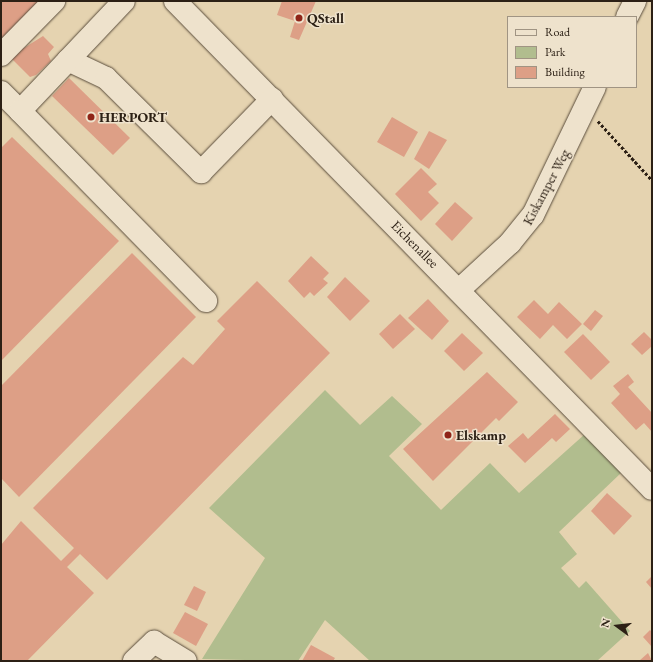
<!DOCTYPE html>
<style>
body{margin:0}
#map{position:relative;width:653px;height:662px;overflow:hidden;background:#e5d3b0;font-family:"EB Garamond",serif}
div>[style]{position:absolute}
.green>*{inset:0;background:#b1bd8e}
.building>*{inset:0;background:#dd9f86}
.path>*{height:2.5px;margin-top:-1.25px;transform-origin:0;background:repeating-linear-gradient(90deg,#2c2015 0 3px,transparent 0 5px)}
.roads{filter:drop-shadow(0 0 1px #5a4d3c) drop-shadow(0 0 1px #5a4d3c)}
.minor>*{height:22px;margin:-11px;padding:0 11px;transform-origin:11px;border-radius:11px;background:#eee2cc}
.dots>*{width:11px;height:11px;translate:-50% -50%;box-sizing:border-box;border:2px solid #eee2cc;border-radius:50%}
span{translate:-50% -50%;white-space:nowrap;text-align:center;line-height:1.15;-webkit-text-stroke:3px #eee2cc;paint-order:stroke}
.poi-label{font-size:14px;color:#2c2015;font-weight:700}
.left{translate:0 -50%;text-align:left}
.street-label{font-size:14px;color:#2c2015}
.frame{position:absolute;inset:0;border:2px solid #2c2015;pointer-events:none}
.legend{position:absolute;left:507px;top:16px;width:130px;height:72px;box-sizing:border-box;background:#eee2cc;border:1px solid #a09483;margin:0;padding:5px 7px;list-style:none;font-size:12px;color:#2c2015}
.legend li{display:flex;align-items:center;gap:8px;height:20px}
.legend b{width:20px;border:1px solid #a09483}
.north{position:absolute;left:597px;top:606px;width:40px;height:40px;-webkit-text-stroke:3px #eee2cc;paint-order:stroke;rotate:285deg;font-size:11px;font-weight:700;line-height:16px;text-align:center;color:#2c2015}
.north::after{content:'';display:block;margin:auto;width:14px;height:18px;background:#2c2015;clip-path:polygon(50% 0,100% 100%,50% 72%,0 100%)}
</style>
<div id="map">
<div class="green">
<div style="clip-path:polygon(325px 390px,360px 425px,392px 396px,422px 424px,389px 456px,441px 510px,490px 463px,519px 493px,585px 434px,621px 473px,559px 532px,577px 554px,561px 568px,579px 588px,586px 581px,630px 631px,597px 661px,370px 661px,325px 620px,298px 661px,202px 659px,265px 558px,209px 508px)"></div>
</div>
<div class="building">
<div style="clip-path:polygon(1px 1px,43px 1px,1px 44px)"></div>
<div style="clip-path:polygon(282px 1px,316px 1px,299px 40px,290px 37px,295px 21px,277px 15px)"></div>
<div style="clip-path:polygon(43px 36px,54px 47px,48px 54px,51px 61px,36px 75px,30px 77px,9px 56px,18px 44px,24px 48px)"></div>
<div style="clip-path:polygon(69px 78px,130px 138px,113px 155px,52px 96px)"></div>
<div style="clip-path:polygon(392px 117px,418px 132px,404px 157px,377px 142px)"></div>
<div style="clip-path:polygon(429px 131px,447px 140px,429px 169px,414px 159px)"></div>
<div style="clip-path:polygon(12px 137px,119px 241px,1px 361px,1px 148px)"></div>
<div style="clip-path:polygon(421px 168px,437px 184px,428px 192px,439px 203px,421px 221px,395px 194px)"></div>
<div style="clip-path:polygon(455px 202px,473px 218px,452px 241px,435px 224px)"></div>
<div style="clip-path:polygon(132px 253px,196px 317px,19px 497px,1px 478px,1px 386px)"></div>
<div style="clip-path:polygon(311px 256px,329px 273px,323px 279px,328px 283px,314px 296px,310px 292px,304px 298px,288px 281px)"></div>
<div style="clip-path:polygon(345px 277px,370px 301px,350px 321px,327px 297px)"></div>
<div style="clip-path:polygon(257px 281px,330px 353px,107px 580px,80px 554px,67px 567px,94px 593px,27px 661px,1px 661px,1px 545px,21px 521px,61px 561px,74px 548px,33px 508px,183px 357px,193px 365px,225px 329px,217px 321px)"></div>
<div style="clip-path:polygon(428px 299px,449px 321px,432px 340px,408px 318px)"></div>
<div style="clip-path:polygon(534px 300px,548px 314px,559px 302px,582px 324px,567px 339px,553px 325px,540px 339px,517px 317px)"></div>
<div style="clip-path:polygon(595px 310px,603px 316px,591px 331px,583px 324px)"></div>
<div style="clip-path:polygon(400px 314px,415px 329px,393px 349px,379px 334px)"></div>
<div style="clip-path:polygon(644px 332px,652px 340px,652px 346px,642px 355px,631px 344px)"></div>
<div style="clip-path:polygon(462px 333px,483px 353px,464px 371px,444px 351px)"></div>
<div style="clip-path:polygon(583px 334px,610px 362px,591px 380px,564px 352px)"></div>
<div style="clip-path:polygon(487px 372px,518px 402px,499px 421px,496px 418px,433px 481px,403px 449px)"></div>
<div style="clip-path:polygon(628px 374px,634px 382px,628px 387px,652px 413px,652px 432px,644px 423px,636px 430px,611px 403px,620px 394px,613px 386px)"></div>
<div style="clip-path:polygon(555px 414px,570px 429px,556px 442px,552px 438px,525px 463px,508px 446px,523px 433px,528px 439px)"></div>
<div style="clip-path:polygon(607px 493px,632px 516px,614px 535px,591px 511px)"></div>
<div style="clip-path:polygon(652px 576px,652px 589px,646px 582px)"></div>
<div style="clip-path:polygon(194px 586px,206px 592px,197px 611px,184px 605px)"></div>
<div style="clip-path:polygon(185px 612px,208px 624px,196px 646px,173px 633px)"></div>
<div style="clip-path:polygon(650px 630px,652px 632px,652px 647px,643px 637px)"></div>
<div style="clip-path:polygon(311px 645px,335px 658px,333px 661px,302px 661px)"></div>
<div style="clip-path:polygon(648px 653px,652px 661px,639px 661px)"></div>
</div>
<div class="path">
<div style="left:598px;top:121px;width:80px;rotate:47.5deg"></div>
</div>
<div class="roads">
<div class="minor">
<div style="left:175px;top:1px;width:682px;rotate:45.65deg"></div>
<div style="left:627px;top:17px;width:18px;rotate:-63deg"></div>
<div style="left:1px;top:55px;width:76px;rotate:-45.5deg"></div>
<div style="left:68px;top:60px;width:42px;rotate:25.3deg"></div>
<div style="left:106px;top:78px;width:134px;rotate:44.7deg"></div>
<div style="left:201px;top:172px;width:102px;rotate:-45.8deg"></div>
<div style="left:1px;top:92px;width:27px;rotate:45deg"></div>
<div style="left:20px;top:111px;width:151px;rotate:-46.6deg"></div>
<div style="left:20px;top:111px;width:266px;rotate:45.6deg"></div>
<div style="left:460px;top:289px;width:68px;rotate:-42.6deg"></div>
<div style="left:510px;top:243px;width:36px;rotate:-51deg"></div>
<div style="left:533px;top:215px;width:142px;rotate:-64.2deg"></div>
<div style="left:134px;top:661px;width:28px;rotate:-44deg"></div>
<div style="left:154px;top:642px;width:37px;rotate:31deg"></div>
</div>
</div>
<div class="dots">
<div style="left:299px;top:18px;background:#8f2418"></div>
<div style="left:91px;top:117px;background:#8f2418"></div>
<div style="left:448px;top:435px;background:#8f2418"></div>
</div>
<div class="poi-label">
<span class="left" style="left:307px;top:18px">QStall</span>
<span class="left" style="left:99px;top:117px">HERPORT</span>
<span class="left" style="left:456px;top:435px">Elskamp</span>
</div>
<div class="street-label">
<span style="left:546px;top:187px;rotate:-62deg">Kiskamper Weg</span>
<span style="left:415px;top:244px;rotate:45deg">Eichenallee</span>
</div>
<div class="frame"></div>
<ul class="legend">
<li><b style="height:5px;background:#eee2cc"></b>Road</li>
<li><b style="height:11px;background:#b1bd8e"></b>Park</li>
<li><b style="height:11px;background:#dd9f86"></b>Building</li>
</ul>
<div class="north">N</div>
</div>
